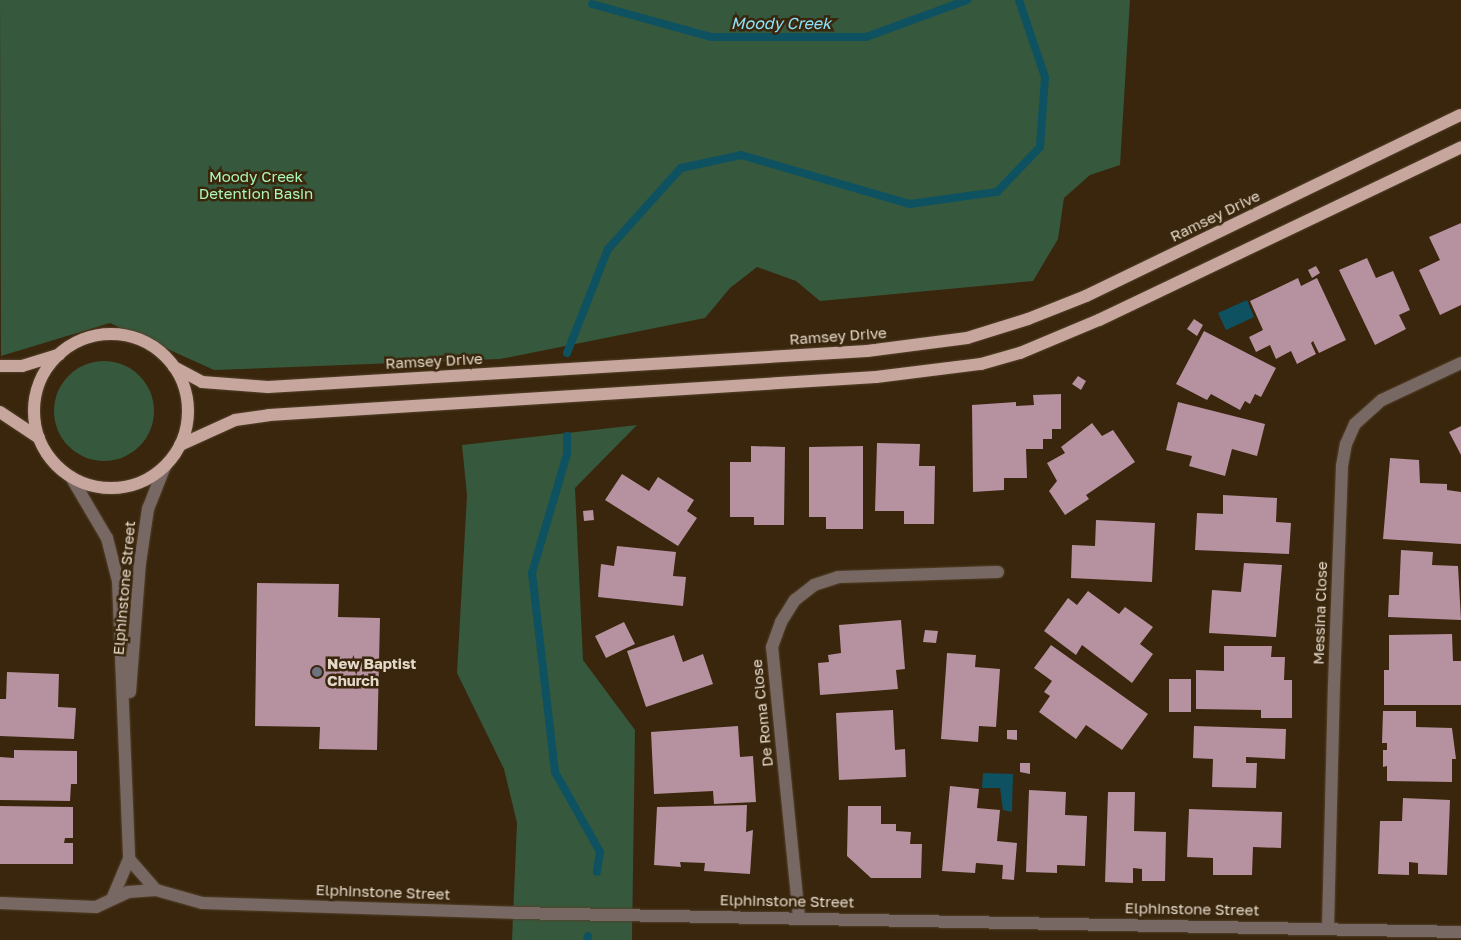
<!DOCTYPE html>
<style>
body{margin:0}
#map{position:relative;width:1461px;height:940px;overflow:hidden;background:#39260d;font-family:"Golos Text",sans-serif}
div>[style]{position:absolute}
.green>*{inset:0;background:#36583c}
.round{border-radius:50%}
.water>*{inset:0;background:#0e5261}
.stream>*{height:8px;margin:-4px;padding:0 4px;transform-origin:4px;border-radius:4px;background:#0e5261}
.building>*{inset:0;background:#b6919f}
.roads{filter:drop-shadow(0 0 1px #54422b) drop-shadow(0 0 1px #54422b)}
.minor>*{height:12px;margin:-6px;padding:0 6px;transform-origin:6px;border-radius:6px;background:#786864}
.major>*{height:12px;margin:-6px;padding:0 6px;transform-origin:6px;border-radius:6px;background:#c7a69d}
.major>.ring{margin:-6px;padding:0;box-sizing:content-box;background:none;border:12px solid #c7a69d;border-radius:50%}
.dots>*{width:14px;height:14px;translate:-50% -50%;box-sizing:border-box;border:2px solid #39260d;border-radius:50%}
span{translate:-50% -50%;white-space:nowrap;text-align:center;line-height:1.15;-webkit-text-stroke:5px #39260d;paint-order:stroke}
.park-label{font-size:15px;color:#aaf6b7}
.street-label{font-size:15px;color:#e4d8c9}
.poi-label{font-size:15px;color:#e4d8c9;font-weight:700}
.left{translate:0 -50%;text-align:left}
.water-label{font-size:16px;color:#8ae3fb;font-style:italic}
</style>
<div id="map">
<div class="green">
<div style="clip-path:polygon(0 0,1130px 0,1120px 165px,1090px 175px,1064px 198px,1058px 239px,1033px 281px,820px 301px,796px 281px,757px 267px,730px 288px,705px 318px,500px 359px,214px 370px,110px 323px,1px 356px)"></div>
<div class="round" style="left:54px;top:361px;width:100px;height:100px"></div>
<div style="clip-path:polygon(637px 425px,575px 488px,583px 660px,635px 730px,632px 940px,512px 940px,517px 823px,504px 769px,457px 673px,467px 495px,462px 445px)"></div>
</div>
<div class="water">
<div style="clip-path:polygon(1247px 300px,1254px 317px,1226px 330px,1218px 313px)"></div>
<div style="clip-path:polygon(983px 773px,1013px 774px,1012px 812px,1003px 810px,1000px 788px,982px 788px)"></div>
</div>
<div class="stream">
<div style="left:592px;top:4px;width:123px;rotate:15.5deg"></div>
<div style="left:711px;top:37px;width:155px"></div>
<div style="left:866px;top:37px;width:108px;rotate:-20.1deg"></div>
<div style="left:567px;top:353px;width:112px;rotate:-68.5deg"></div>
<div style="left:608px;top:249px;width:109px;rotate:-48deg"></div>
<div style="left:681px;top:168px;width:61px;rotate:-12.2deg"></div>
<div style="left:741px;top:155px;width:176px;rotate:16.2deg"></div>
<div style="left:910px;top:204px;width:88px;rotate:-7.9deg"></div>
<div style="left:997px;top:192px;width:62px;rotate:-46.3deg"></div>
<div style="left:1040px;top:147px;width:70px;rotate:-85.9deg"></div>
<div style="left:1045px;top:77px;width:81px;rotate:-108.7deg"></div>
<div style="left:567px;top:436px;width:18px;rotate:90deg"></div>
<div style="left:567px;top:454px;width:124px;rotate:106.4deg"></div>
<div style="left:532px;top:573px;width:200px;rotate:83.4deg"></div>
<div style="left:555px;top:772px;width:92px;rotate:60.6deg"></div>
<div style="left:600px;top:852px;width:20px;rotate:99deg"></div>
<div style="left:587px;top:940px;width:4px;rotate:-76deg"></div>
</div>
<div class="building">
<div style="clip-path:polygon(1461px 223px,1461px 305px,1440px 315px,1419px 270px,1440px 260px,1429px 237px)"></div>
<div style="clip-path:polygon(1367px 258px,1376px 278px,1393px 271px,1410px 310px,1399px 315px,1406px 329px,1375px 345px,1339px 270px)"></div>
<div style="clip-path:polygon(1316px 266px,1320px 273px,1312px 278px,1308px 270px)"></div>
<div style="clip-path:polygon(1298px 278px,1301px 286px,1317px 278px,1346px 340px,1319px 353px,1313px 341px,1311px 343px,1316px 354px,1297px 364px,1291px 351px,1276px 359px,1270px 345px,1256px 352px,1249px 337px,1263px 330px,1250px 301px)"></div>
<div style="clip-path:polygon(1194px 319px,1203px 325px,1197px 336px,1187px 329px)"></div>
<div style="clip-path:polygon(1204px 331px,1276px 368px,1261px 397px,1255px 394px,1250px 404px,1245px 401px,1240px 410px,1211px 394px,1207px 400px,1176px 384px)"></div>
<div style="clip-path:polygon(1078px 376px,1086px 381px,1081px 390px,1072px 384px)"></div>
<div style="clip-path:polygon(1061px 394px,1061px 429px,1052px 429px,1052px 439px,1043px 439px,1043px 449px,1026px 449px,1027px 478px,1004px 478px,1004px 490px,973px 492px,972px 405px,1016px 402px,1016px 406px,1034px 405px,1033px 395px)"></div>
<div style="clip-path:polygon(1178px 402px,1265px 424px,1257px 456px,1232px 449px,1225px 476px,1189px 466px,1192px 456px,1166px 450px)"></div>
<div style="clip-path:polygon(1092px 423px,1102px 436px,1113px 430px,1135px 462px,1086px 495px,1089px 499px,1065px 515px,1049px 491px,1057px 481px,1047px 463px,1065px 453px,1061px 447px)"></div>
<div style="clip-path:polygon(1461px 426px,1461px 455px,1449px 432px)"></div>
<div style="clip-path:polygon(877px 443px,920px 444px,919px 466px,935px 466px,934px 524px,904px 524px,904px 511px,875px 511px)"></div>
<div style="clip-path:polygon(751px 446px,785px 447px,784px 525px,754px 525px,754px 517px,730px 517px,730px 462px,751px 462px)"></div>
<div style="clip-path:polygon(863px 446px,863px 529px,826px 529px,826px 517px,809px 517px,809px 447px)"></div>
<div style="clip-path:polygon(1390px 458px,1419px 460px,1420px 483px,1447px 484px,1447px 490px,1461px 492px,1461px 544px,1383px 539px)"></div>
<div style="clip-path:polygon(622px 474px,649px 491px,658px 477px,694px 500px,687px 511px,697px 518px,678px 546px,605px 500px)"></div>
<div style="clip-path:polygon(1223px 495px,1277px 498px,1276px 522px,1291px 523px,1289px 554px,1195px 550px,1197px 513px,1223px 514px)"></div>
<div style="clip-path:polygon(593px 510px,594px 520px,584px 521px,583px 511px)"></div>
<div style="clip-path:polygon(1096px 520px,1155px 523px,1152px 582px,1071px 578px,1072px 545px,1095px 546px)"></div>
<div style="clip-path:polygon(617px 546px,676px 552px,673px 576px,686px 577px,683px 606px,598px 597px,601px 564px,614px 566px)"></div>
<div style="clip-path:polygon(1401px 550px,1433px 552px,1432px 565px,1458px 566px,1461px 620px,1388px 617px,1389px 595px,1399px 595px)"></div>
<div style="clip-path:polygon(1244px 563px,1282px 565px,1276px 637px,1209px 633px,1212px 590px,1241px 592px)"></div>
<div style="clip-path:polygon(257px 583px,339px 584px,338px 617px,380px 618px,377px 750px,319px 749px,320px 727px,255px 726px)"></div>
<div style="clip-path:polygon(1088px 591px,1119px 614px,1125px 607px,1153px 627px,1140px 644px,1153px 654px,1132px 683px,1082px 645px,1076px 655px,1044px 631px,1068px 598px,1077px 605px)"></div>
<div style="clip-path:polygon(901px 620px,905px 669px,896px 670px,898px 689px,820px 695px,818px 663px,829px 662px,828px 655px,841px 653px,839px 625px)"></div>
<div style="clip-path:polygon(624px 622px,635px 644px,606px 658px,595px 636px)"></div>
<div style="clip-path:polygon(925px 630px,938px 631px,936px 643px,923px 642px)"></div>
<div style="clip-path:polygon(1452px 634px,1453px 661px,1461px 661px,1461px 705px,1384px 705px,1384px 670px,1389px 670px,1389px 635px)"></div>
<div style="clip-path:polygon(674px 635px,683px 662px,703px 654px,713px 684px,646px 707px,627px 651px)"></div>
<div style="clip-path:polygon(1051px 645px,1148px 714px,1122px 750px,1086px 725px,1076px 739px,1039px 712px,1050px 696px,1044px 692px,1052px 681px,1034px 668px)"></div>
<div style="clip-path:polygon(1224px 646px,1272px 646px,1271px 657px,1285px 657px,1284px 680px,1292px 680px,1292px 718px,1261px 718px,1261px 710px,1196px 709px,1196px 670px,1224px 671px)"></div>
<div style="clip-path:polygon(947px 653px,976px 655px,975px 667px,1000px 669px,996px 727px,979px 726px,978px 742px,941px 739px)"></div>
<div style="clip-path:polygon(7px 672px,59px 674px,58px 707px,76px 708px,74px 739px,0 736px,0 699px,6px 699px)"></div>
<div style="clip-path:polygon(1169px 679px,1191px 679px,1191px 712px,1169px 712px)"></div>
<div style="clip-path:polygon(893px 710px,895px 750px,905px 749px,906px 777px,839px 780px,836px 713px)"></div>
<div style="clip-path:polygon(1383px 711px,1416px 711px,1416px 727px,1452px 728px,1456px 759px,1452px 759px,1452px 782px,1387px 781px,1387px 766px,1383px 767px,1383px 750px,1387px 750px,1387px 743px,1382px 743px)"></div>
<div style="clip-path:polygon(738px 726px,740px 757px,753px 756px,756px 802px,714px 804px,713px 791px,654px 794px,651px 732px)"></div>
<div style="clip-path:polygon(1194px 726px,1286px 729px,1285px 759px,1246px 757px,1246px 763px,1257px 763px,1256px 788px,1212px 787px,1213px 759px,1193px 758px)"></div>
<div style="clip-path:polygon(1007px 730px,1017px 730px,1017px 740px,1007px 739px)"></div>
<div style="clip-path:polygon(14px 750px,77px 751px,77px 784px,71px 784px,70px 801px,0 800px,0 757px,14px 758px)"></div>
<div style="clip-path:polygon(1020px 763px,1030px 763px,1030px 774px,1020px 772px)"></div>
<div style="clip-path:polygon(950px 786px,979px 789px,977px 808px,1000px 810px,997px 841px,1017px 843px,1014px 880px,1002px 879px,1003px 865px,976px 863px,975px 873px,942px 871px)"></div>
<div style="clip-path:polygon(1029px 790px,1066px 792px,1065px 815px,1087px 816px,1085px 866px,1057px 865px,1057px 873px,1026px 872px)"></div>
<div style="clip-path:polygon(1108px 792px,1135px 792px,1134px 831px,1166px 832px,1165px 881px,1142px 881px,1142px 869px,1133px 868px,1133px 883px,1105px 882px)"></div>
<div style="clip-path:polygon(1403px 798px,1450px 800px,1447px 875px,1418px 874px,1418px 863px,1409px 862px,1409px 875px,1378px 874px,1380px 821px,1402px 821px)"></div>
<div style="clip-path:polygon(747px 805px,746px 832px,753px 830px,750px 874px,704px 871px,705px 863px,680px 862px,681px 867px,654px 865px,657px 807px)"></div>
<div style="clip-path:polygon(0 806px,73px 807px,73px 838px,65px 838px,64px 843px,73px 843px,73px 864px,0 864px)"></div>
<div style="clip-path:polygon(848px 806px,881px 806px,881px 824px,896px 824px,896px 831px,911px 832px,910px 844px,922px 844px,921px 878px,871px 878px,847px 856px)"></div>
<div style="clip-path:polygon(1189px 809px,1282px 812px,1281px 848px,1253px 847px,1252px 875px,1213px 875px,1213px 858px,1187px 857px)"></div>
</div>
<div class="roads">
<div class="minor">
<div style="left:71px;top:477px;width:71px;rotate:59.5deg"></div>
<div style="left:107px;top:538px;width:44px;rotate:75.7deg"></div>
<div style="left:118px;top:581px;width:278px;rotate:87.7deg"></div>
<div style="left:129px;top:859px;width:41px;rotate:48.9deg"></div>
<div style="left:156px;top:890px;width:48px;rotate:15.8deg"></div>
<div style="left:202px;top:903px;width:313px;rotate:1.8deg"></div>
<div style="left:515px;top:913px;width:946px;rotate:1.15deg"></div>
<div style="left:130px;top:692px;width:129px;rotate:-85.6deg"></div>
<div style="left:140px;top:563px;width:55px;rotate:-81.6deg"></div>
<div style="left:148px;top:509px;width:46px;rotate:-68.4deg"></div>
<div style="left:112px;top:899px;width:43px;rotate:-67deg"></div>
<div style="left:0;top:903px;width:96px;rotate:2.4deg"></div>
<div style="left:96px;top:907px;width:35px;rotate:-25deg"></div>
<div style="left:128px;top:892px;width:28px;rotate:-4deg"></div>
<div style="left:799px;top:917px;width:271px;rotate:-95.7deg"></div>
<div style="left:772px;top:647px;width:27px;rotate:-70deg"></div>
<div style="left:781px;top:622px;width:26px;rotate:-58deg"></div>
<div style="left:795px;top:600px;width:24px;rotate:-38deg"></div>
<div style="left:814px;top:585px;width:25px;rotate:-18deg"></div>
<div style="left:838px;top:577px;width:160px;rotate:-1.8deg"></div>
<div style="left:1328px;top:928px;width:243px;rotate:-88.6deg"></div>
<div style="left:1334px;top:685px;width:219px;rotate:-87.9deg"></div>
<div style="left:1342px;top:466px;width:22px;rotate:-80deg"></div>
<div style="left:1346px;top:444px;width:22px;rotate:-66deg"></div>
<div style="left:1355px;top:424px;width:36px;rotate:-42deg"></div>
<div style="left:1382px;top:400px;width:87px;rotate:-25.1deg"></div>
</div>
<div class="major">
<div class="ring" style="left:34px;top:334px;width:142px;height:142px"></div>
<div style="left:0;top:366px;width:22px"></div>
<div style="left:22px;top:366px;width:39px;rotate:-17deg"></div>
<div style="left:174px;top:367px;width:32px;rotate:28deg"></div>
<div style="left:202px;top:382px;width:66px;rotate:4.3deg"></div>
<div style="left:268px;top:387px;width:600px;rotate:-3.44deg"></div>
<div style="left:867px;top:351px;width:101px;rotate:-7.4deg"></div>
<div style="left:967px;top:338px;width:64px;rotate:-17.3deg"></div>
<div style="left:1028px;top:319px;width:62px;rotate:-21.6deg"></div>
<div style="left:1086px;top:296px;width:416px;rotate:-25.8deg"></div>
<div style="left:0;top:412px;width:47px;rotate:33.7deg"></div>
<div style="left:180px;top:445px;width:60px;rotate:-24.4deg"></div>
<div style="left:235px;top:420px;width:34px;rotate:-8deg"></div>
<div style="left:269px;top:415px;width:608px;rotate:-3.58deg"></div>
<div style="left:876px;top:377px;width:106px;rotate:-7.1deg"></div>
<div style="left:981px;top:364px;width:41px;rotate:-15.8deg"></div>
<div style="left:1020px;top:353px;width:86px;rotate:-22.7deg"></div>
<div style="left:1099px;top:320px;width:401px;rotate:-25.5deg"></div>
</div>
</div>
<div class="dots">
<div style="left:317px;top:672px;background:#6b7280"></div>
</div>
<div class="park-label">
<span style="left:256px;top:185px">Moody Creek<br>Detention Basin</span>
</div>
<div class="street-label">
<span style="left:1215px;top:216px;rotate:-26deg">Ramsey Drive</span>
<span style="left:838px;top:336px;rotate:-4deg">Ramsey Drive</span>
<span style="left:434px;top:361px;rotate:-3deg">Ramsey Drive</span>
<span style="left:124px;top:588px;rotate:-85deg">Elphinstone Street</span>
<span style="left:1320px;top:613px;rotate:-88deg">Messina Close</span>
<span style="left:762px;top:713px;rotate:-96deg">De Roma Close</span>
<span style="left:383px;top:892px;rotate:2deg">Elphinstone Street</span>
<span style="left:787px;top:901px;rotate:1deg">Elphinstone Street</span>
<span style="left:1192px;top:909px;rotate:1deg">Elphinstone Street</span>
</div>
<div class="poi-label">
<span class="left" style="left:327px;top:672px">New Baptist<br>Church</span>
</div>
<div class="water-label">
<span style="left:781px;top:23px">Moody Creek</span>
</div>
</div>
